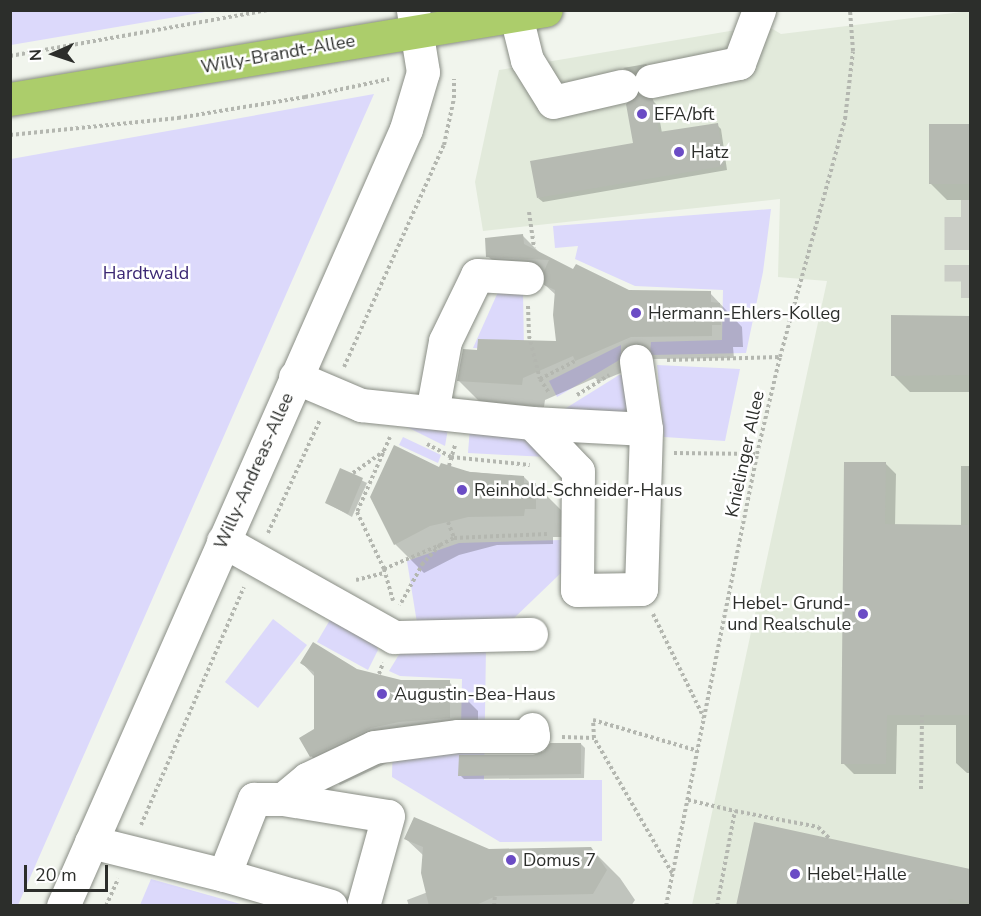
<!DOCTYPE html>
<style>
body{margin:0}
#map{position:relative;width:981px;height:916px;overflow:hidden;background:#f1f5ed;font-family:"Nunito Sans",sans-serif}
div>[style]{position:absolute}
.built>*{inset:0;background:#e2eadb}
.green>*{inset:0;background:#dcd9fb}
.shadow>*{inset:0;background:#0003}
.building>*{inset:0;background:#b6bab2}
.minor-tunnel>*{height:33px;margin-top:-16.5px;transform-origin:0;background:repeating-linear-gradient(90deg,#cacdc6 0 33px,transparent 0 49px)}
.path>*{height:4px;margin-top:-2px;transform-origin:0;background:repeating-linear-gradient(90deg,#b4b7b0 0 3px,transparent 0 6px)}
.roads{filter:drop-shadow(0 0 2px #898d85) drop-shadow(0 0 2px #898d85)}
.minor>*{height:33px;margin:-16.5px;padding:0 16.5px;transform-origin:16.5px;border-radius:16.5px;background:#fff}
.major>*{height:33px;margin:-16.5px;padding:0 16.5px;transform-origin:16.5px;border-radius:16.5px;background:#accd6b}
.dots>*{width:16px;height:16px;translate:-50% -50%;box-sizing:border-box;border:3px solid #fff;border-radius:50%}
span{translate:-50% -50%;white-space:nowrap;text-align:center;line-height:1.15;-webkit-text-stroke:5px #fff;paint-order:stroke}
.street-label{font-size:18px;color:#2c2e2b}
.poi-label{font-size:18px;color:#2c2e2b}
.left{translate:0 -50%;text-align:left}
.right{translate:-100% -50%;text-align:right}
.park-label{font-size:18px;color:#3c2874}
.frame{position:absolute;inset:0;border:12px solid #2c2e2b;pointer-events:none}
.north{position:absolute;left:24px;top:24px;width:60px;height:60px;-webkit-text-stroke:4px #fff;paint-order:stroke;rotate:267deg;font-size:16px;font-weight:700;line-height:24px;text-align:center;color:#2c2e2b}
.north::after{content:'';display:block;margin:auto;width:21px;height:27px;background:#2c2e2b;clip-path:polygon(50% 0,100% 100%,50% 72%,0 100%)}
.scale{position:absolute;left:24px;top:865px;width:84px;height:27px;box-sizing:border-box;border:3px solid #2c2e2b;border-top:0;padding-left:8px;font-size:18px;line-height:21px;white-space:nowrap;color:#2c2e2b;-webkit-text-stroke:4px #fff;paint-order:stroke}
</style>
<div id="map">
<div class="built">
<div style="clip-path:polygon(970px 11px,970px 905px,692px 905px,827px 281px,778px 277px,780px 199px,483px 231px,475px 182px,499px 70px,766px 25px,781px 34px)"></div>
</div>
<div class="green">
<div style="clip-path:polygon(11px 10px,211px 10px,211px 11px,11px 45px)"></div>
<div style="clip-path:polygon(374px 94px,18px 905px,11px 905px,11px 159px)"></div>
<div style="clip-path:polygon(771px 209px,763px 272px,746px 353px,650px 355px,651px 342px,722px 340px,723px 290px,635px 286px,575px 259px,578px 246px,555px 248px,553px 226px)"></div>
<div style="clip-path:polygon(498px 292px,523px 292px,524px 350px,473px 348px)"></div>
<div style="clip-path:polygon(621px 345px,621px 359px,557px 397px,549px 381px)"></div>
<div style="clip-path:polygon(657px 365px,740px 369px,725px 441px,664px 437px)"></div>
<div style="clip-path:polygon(619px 375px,631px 375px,632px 413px,555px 415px)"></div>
<div style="clip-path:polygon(406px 419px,449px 423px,445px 446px,405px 426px)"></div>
<div style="clip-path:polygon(470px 427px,528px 430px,547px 457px,468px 453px)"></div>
<div style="clip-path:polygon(403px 437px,441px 455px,438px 463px,399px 445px)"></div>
<div style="clip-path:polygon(561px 540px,562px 572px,511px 621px,417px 623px,407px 561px,459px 543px)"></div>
<div style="clip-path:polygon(334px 613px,373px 637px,378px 650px,368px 670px,317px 642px)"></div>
<div style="clip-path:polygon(273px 619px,307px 645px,258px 708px,225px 682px)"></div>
<div style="clip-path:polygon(486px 647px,484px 780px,602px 780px,602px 841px,500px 842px,392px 777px,393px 730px,461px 728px,462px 679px,400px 676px,389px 671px,403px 648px)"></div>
<div style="clip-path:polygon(151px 879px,244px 905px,140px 905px)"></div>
</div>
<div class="shadow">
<div style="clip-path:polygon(646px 64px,650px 68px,639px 76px,623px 68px)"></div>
<div style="clip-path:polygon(653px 101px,657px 105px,662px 133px,717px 125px,721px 129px,727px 170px,543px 202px,538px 198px,634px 144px)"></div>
<div style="clip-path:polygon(930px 125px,970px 125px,970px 200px,947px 200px,930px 183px)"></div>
<div style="clip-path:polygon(523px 236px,541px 254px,574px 271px,629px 292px,710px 293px,742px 327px,743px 347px,733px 347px,734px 358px,654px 359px,599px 382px,595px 378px,545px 400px,544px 407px,481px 403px,458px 380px,558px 343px,556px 295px,545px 285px,545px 281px,510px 279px,488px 256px)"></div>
<div style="clip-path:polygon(892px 317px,970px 317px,970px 392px,910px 392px,893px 375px)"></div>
<div style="clip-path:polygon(885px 463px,896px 474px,895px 526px,961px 526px,961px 466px,970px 466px,970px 773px,967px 773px,956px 763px,956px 725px,897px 725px,896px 774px,854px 774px,843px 763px)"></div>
<div style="clip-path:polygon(440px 469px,524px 477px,531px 484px,535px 484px,564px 513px,564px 537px,553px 537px,553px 544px,497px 545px,459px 555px,424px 573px,395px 544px)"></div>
<div style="clip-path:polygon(341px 470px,367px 483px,352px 517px,327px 503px)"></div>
<div style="clip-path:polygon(302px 663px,357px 670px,401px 682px,449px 682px,478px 711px,478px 746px,400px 757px,340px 785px,311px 756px,316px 730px,315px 677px)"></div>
<div style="clip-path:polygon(581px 744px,585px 748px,584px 778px,464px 779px,460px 775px)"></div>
<div style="clip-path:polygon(755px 823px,970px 871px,970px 906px,737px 906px)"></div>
<div style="clip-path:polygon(406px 839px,488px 851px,591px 849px,620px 878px,635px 900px,631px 906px,409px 906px,407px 900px,428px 892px,424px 856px)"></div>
</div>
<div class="building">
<div style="clip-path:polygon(638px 94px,653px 99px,659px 132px,718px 123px,724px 166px,537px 198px,530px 161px,633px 143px,626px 104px)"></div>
<div style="clip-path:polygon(929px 124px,970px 124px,970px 184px,929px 184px)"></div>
<div style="clip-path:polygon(523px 234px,524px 244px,573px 269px,576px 264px,629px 290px,711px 291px,711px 302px,720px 303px,721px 325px,712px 325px,712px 336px,631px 337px,575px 361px,573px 356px,523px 378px,522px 385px,457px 381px,463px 349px,477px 350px,478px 339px,556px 341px,553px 315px,555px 290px,544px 285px,544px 271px,549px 260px,486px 257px,485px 238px)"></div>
<div style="clip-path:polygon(891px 315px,970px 316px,970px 375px,891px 376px)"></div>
<div style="clip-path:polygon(394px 445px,439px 467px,441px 463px,470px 472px,524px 476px,524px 483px,536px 483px,536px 509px,525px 509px,524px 516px,468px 517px,448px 522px,430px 526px,394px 545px,370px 497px)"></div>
<div style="clip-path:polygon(844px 462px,886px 462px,885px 524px,970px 525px,970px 715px,887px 715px,886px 764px,841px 764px)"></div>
<div style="clip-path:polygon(340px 468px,363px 478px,348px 514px,325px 503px)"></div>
<div style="clip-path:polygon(313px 642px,357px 669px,401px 680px,450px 680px,450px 718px,399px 722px,371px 728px,310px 757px,299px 738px,314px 729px,314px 672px,300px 663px)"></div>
<div style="clip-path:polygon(550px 743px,581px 743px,581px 774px,458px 776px,459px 755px,533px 755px,544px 751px)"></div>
<div style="clip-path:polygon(414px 817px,489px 849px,591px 847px,607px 870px,593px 894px,496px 896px,474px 906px,429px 906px,421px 873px,423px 847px,404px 839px)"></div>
<div style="clip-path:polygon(754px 822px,970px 869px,970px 903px,949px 899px,948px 906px,736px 906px)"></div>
</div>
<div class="minor-tunnel">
<div style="left:970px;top:216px;width:9px;rotate:180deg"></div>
<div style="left:961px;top:216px;width:65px;rotate:90deg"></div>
<div style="left:961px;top:281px;width:9px"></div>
</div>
<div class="path">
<div style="left:10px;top:56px;width:263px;rotate:-10.1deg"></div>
<div style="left:10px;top:135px;width:169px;rotate:-5.8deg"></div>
<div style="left:178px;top:118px;width:129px;rotate:-9.4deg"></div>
<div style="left:305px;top:97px;width:86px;rotate:-12.1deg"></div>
<div style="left:529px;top:212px;width:36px;rotate:82deg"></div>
<div style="left:528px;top:306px;width:30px;rotate:88deg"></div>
<div style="left:529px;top:336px;width:44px;rotate:75.7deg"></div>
<div style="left:540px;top:379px;width:17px;rotate:57deg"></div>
<div style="left:667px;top:360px;width:113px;rotate:-1.5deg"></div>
<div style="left:344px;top:367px;width:243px;rotate:-65.8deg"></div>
<div style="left:444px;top:145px;width:48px;rotate:-78deg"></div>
<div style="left:454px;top:98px;width:19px;rotate:-90deg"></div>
<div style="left:540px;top:379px;width:39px;rotate:-27deg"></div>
<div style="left:577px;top:395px;width:38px;rotate:-32deg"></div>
<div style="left:390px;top:437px;width:82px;rotate:113.7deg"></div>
<div style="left:357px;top:512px;width:63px;rotate:64.7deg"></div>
<div style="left:384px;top:569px;width:33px;rotate:74deg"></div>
<div style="left:427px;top:444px;width:27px;rotate:28deg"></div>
<div style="left:451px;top:457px;width:79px;rotate:5.8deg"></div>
<div style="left:674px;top:453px;width:83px;rotate:0.7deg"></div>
<div style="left:449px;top:466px;width:22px;rotate:-74deg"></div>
<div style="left:353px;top:473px;width:38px;rotate:-35deg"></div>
<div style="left:448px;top:522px;width:17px;rotate:69deg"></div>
<div style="left:268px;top:533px;width:124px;rotate:-65.3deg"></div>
<div style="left:440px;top:545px;width:16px;rotate:-27deg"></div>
<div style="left:454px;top:538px;width:93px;rotate:-2.5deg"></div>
<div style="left:384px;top:569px;width:61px;rotate:-23.2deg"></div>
<div style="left:440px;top:545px;width:25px;rotate:133deg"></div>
<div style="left:423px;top:563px;width:48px;rotate:118.7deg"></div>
<div style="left:356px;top:580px;width:30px;rotate:-14deg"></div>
<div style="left:653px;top:614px;width:116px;rotate:63.9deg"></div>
<div style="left:379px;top:674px;width:12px;rotate:-70deg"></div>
<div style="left:562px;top:737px;width:32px;rotate:2deg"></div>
<div style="left:921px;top:789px;width:74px;rotate:-89.2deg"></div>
<div style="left:688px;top:800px;width:48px;rotate:13.2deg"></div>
<div style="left:141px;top:825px;width:259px;rotate:-66.6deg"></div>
<div style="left:672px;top:873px;width:156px;rotate:-120deg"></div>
<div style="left:594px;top:738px;width:18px;rotate:-93deg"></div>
<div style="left:593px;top:720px;width:109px;rotate:16.4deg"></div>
<div style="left:106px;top:906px;width:30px;rotate:-66deg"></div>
<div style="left:494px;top:906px;width:11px;rotate:-85deg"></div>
<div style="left:666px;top:906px;width:461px;rotate:-78.6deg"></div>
<div style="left:757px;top:454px;width:100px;rotate:-76.7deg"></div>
<div style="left:780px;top:357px;width:247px;rotate:-74.7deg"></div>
<div style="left:845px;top:119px;width:68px;rotate:-83.3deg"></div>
<div style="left:853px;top:51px;width:41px;rotate:-94.2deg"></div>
<div style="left:717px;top:906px;width:97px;rotate:-79.3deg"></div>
<div style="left:735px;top:811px;width:85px;rotate:10.9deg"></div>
<div style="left:818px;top:827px;width:16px;rotate:45deg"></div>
</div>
<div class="roads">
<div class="minor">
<div style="left:516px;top:16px;width:45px;rotate:76deg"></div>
<div style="left:527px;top:60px;width:49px;rotate:58.2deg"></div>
<div style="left:553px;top:102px;width:71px;rotate:-13.1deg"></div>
<div style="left:651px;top:81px;width:90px;rotate:-11.6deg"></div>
<div style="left:739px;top:63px;width:57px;rotate:-69.3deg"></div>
<div style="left:295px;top:377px;width:72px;rotate:23deg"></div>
<div style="left:361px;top:405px;width:172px;rotate:6deg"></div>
<div style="left:532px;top:423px;width:66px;rotate:46.2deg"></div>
<div style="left:578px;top:471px;width:119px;rotate:90.5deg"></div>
<div style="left:577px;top:590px;width:64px;rotate:-0.9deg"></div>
<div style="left:641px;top:589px;width:160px;rotate:-88.2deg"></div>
<div style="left:432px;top:412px;width:72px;rotate:-79.6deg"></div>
<div style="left:445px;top:341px;width:73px;rotate:-64.1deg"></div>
<div style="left:477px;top:275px;width:50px;rotate:3.4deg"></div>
<div style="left:532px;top:423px;width:114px;rotate:3deg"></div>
<div style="left:646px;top:429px;width:69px;rotate:-98.4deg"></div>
<div style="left:223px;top:541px;width:196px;rotate:29.3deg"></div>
<div style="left:394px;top:637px;width:137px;rotate:-1.3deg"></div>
<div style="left:283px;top:799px;width:31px;rotate:-40deg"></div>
<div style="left:307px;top:779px;width:74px;rotate:-25.5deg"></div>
<div style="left:374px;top:747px;width:85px;rotate:-7.5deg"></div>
<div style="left:458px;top:736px;width:75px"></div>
<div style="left:533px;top:736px;width:7px;rotate:-98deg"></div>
<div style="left:91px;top:842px;width:137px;rotate:13.9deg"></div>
<div style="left:224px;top:875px;width:111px;rotate:16.2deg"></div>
<div style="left:224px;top:875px;width:82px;rotate:-68.5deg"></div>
<div style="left:254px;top:799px;width:29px"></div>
<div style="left:283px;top:799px;width:106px;rotate:9.2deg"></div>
<div style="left:388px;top:816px;width:93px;rotate:105.5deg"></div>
<div style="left:63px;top:906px;width:849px;rotate:-66.18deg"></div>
<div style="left:406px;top:129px;width:59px;rotate:-73.4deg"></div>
<div style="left:423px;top:72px;width:63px;rotate:-99.2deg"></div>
</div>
<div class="major">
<div style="left:10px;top:99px;width:543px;rotate:-9.43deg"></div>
</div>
</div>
<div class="dots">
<div style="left:642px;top:114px;background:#6b4cc5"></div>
<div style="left:679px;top:152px;background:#6b4cc5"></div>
<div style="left:636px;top:313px;background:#6b4cc5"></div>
<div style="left:462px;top:490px;background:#6b4cc5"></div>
<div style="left:863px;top:614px;background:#6b4cc5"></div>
<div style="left:382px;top:694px;background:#6b4cc5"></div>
<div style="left:511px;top:860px;background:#6b4cc5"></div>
<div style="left:795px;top:874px;background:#6b4cc5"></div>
</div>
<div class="street-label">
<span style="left:278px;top:54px;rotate:-10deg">Willy-Brandt-Allee</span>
<span style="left:745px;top:454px;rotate:-78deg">Knielinger Allee</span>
<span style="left:254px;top:471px;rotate:-66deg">Willy-Andreas-Allee</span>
</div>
<div class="poi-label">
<span class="left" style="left:654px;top:114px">EFA/bft</span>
<span class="left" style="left:691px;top:152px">Hatz</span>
<span class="left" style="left:648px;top:313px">Hermann-Ehlers-Kolleg</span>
<span class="left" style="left:474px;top:490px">Reinhold-Schneider-Haus</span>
<span class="right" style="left:851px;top:614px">Hebel- Grund-<br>und Realschule</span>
<span class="left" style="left:394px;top:694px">Augustin-Bea-Haus</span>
<span class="left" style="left:523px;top:860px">Domus 7</span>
<span class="left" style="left:807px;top:874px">Hebel-Halle</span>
</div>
<div class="park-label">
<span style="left:146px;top:273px">Hardtwald</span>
</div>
<div class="frame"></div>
<div class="north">N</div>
<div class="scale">20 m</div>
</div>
